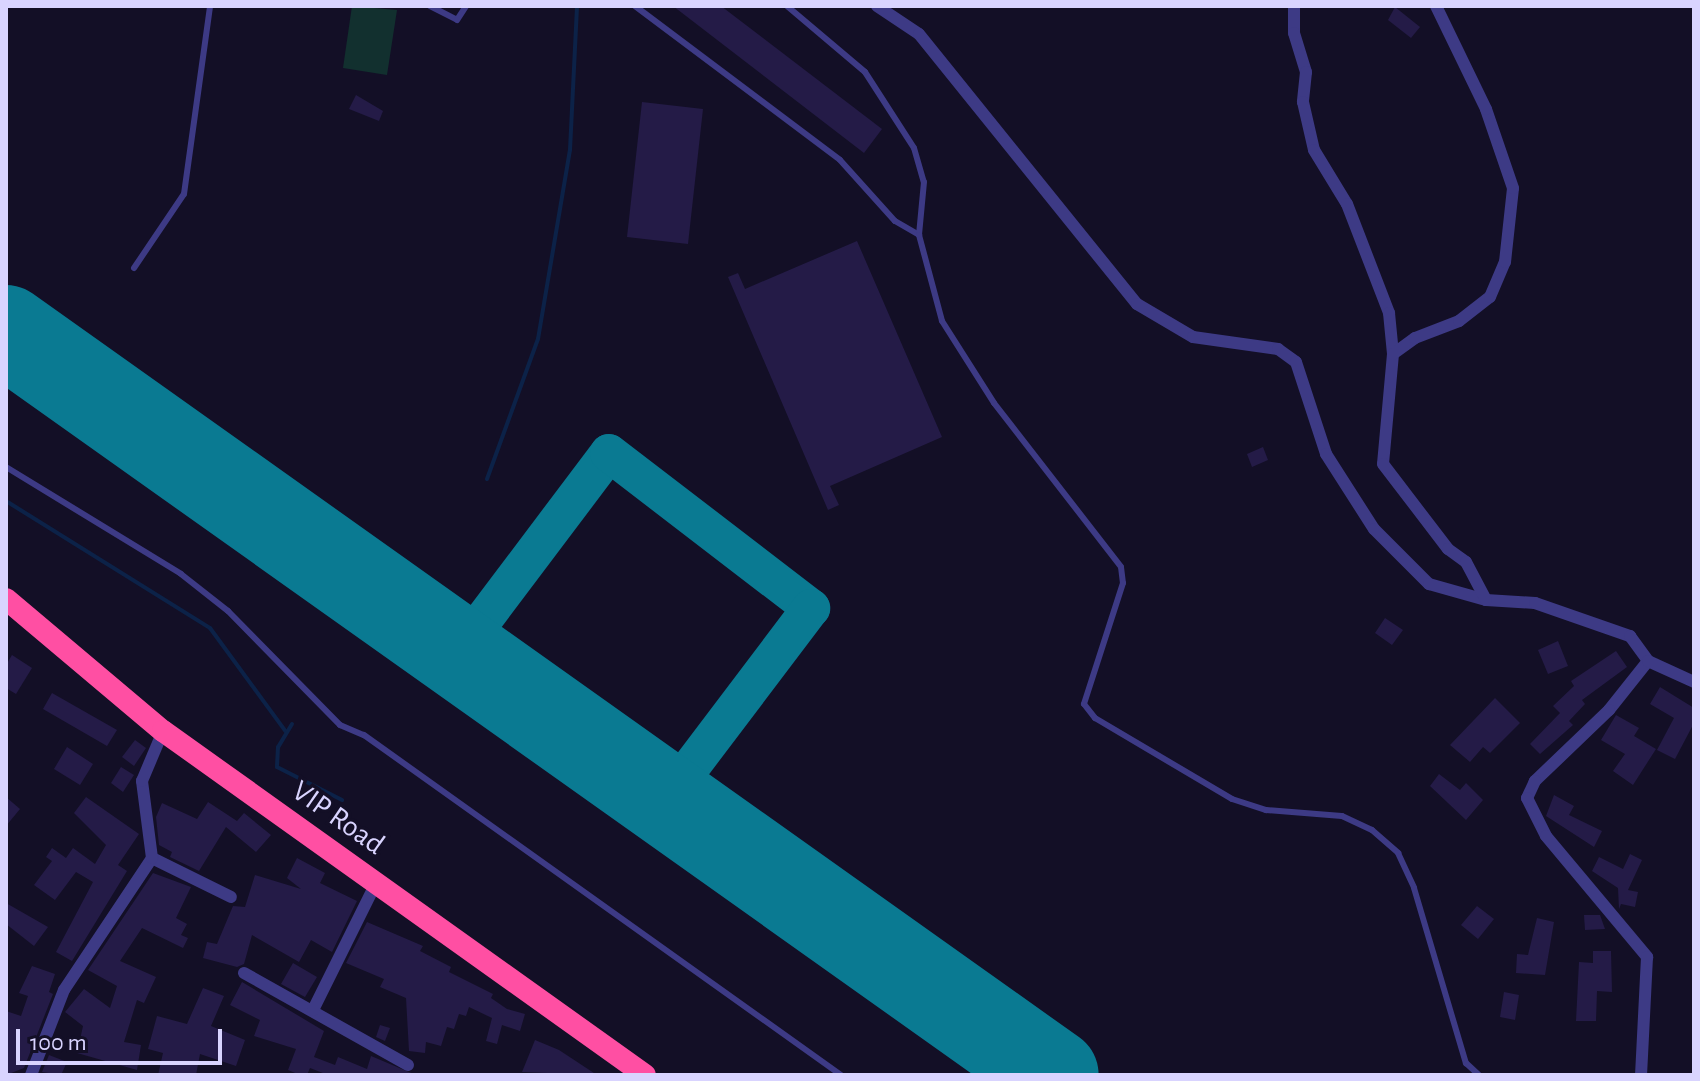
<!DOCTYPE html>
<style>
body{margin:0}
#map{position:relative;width:1700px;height:1081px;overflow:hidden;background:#130f26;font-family:"Alegreya Sans",sans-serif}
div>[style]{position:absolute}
.green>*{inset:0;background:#12302f}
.stream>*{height:4px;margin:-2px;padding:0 2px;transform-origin:2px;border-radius:2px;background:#0c2248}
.taxiway>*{height:38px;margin:-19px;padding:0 19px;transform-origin:19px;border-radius:19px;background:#0a7a92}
.runway>*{height:92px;margin:-46px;padding:0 46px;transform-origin:46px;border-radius:46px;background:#0a7a92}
.building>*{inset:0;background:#241b47}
.lane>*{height:6px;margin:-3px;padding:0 3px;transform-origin:3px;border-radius:3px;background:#3d3a85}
.street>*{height:12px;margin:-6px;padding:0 6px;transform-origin:6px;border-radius:6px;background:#3d3a85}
.highway>*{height:22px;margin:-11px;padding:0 11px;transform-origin:11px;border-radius:11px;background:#ff4fa3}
span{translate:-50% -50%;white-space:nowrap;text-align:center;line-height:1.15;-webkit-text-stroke:7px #130f26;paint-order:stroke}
.street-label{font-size:30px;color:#d9d4ff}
.frame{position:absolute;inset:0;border:8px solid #d9d4ff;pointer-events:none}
.scale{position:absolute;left:16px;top:1029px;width:206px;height:36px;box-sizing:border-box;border:4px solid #d9d4ff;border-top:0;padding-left:10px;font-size:24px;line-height:28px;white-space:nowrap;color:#d9d4ff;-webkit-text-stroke:6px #130f26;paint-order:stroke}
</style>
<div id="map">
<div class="green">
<div style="clip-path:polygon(352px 6px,397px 10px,387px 75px,343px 68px)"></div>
</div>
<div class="stream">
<div style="left:487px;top:479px;width:149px;rotate:-70deg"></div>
<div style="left:538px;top:339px;width:192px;rotate:-80.4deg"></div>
<div style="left:570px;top:150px;width:144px;rotate:-87.2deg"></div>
<div style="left:6px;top:501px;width:240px;rotate:31.9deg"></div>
<div style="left:210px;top:628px;width:129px;rotate:53.8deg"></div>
<div style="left:292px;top:724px;width:27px;rotate:121deg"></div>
<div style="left:278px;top:747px;width:20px;rotate:93deg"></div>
<div style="left:277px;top:767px;width:73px;rotate:26.9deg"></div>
</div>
<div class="taxiway">
<div style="left:459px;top:652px;width:249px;rotate:-53deg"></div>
<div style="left:609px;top:453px;width:255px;rotate:37.5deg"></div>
<div style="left:811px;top:608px;width:241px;rotate:127.1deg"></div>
</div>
<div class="runway">
<div style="left:6px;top:331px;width:1284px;rotate:35.4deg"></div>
</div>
<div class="building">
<div style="clip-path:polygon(673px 6px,721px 6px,882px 129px,864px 153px)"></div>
<div style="clip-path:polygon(1395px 7px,1420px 27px,1411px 38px,1388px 20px)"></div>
<div style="clip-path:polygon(356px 95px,383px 111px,379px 121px,349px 109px)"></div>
<div style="clip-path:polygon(642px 102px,703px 109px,688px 244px,627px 237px)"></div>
<div style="clip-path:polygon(857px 241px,942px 437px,830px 486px,839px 505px,828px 510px,728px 277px,738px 273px,745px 289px)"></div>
<div style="clip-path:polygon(1263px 447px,1268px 460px,1252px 467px,1247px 454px)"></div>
<div style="clip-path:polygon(1385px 618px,1403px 630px,1392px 645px,1375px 633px)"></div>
<div style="clip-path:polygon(1558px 641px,1568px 666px,1548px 674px,1538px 650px)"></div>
<div style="clip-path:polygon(1616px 651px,1627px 667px,1582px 700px,1585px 704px,1569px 721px,1573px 725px,1540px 754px,1530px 744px,1560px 713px,1553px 706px,1574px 686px,1571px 681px)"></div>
<div style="clip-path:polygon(12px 655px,32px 668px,16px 694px,6px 688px,6px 665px)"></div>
<div style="clip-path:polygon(1660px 687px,1694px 708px,1694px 723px,1675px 759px,1657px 750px,1674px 718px,1650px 704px)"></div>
<div style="clip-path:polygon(52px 693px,117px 730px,107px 746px,43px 709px)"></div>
<div style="clip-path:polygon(1495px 698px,1520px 723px,1490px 753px,1483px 747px,1470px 762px,1450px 745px)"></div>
<div style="clip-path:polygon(1616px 715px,1639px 728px,1634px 736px,1656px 749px,1633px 785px,1613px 771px,1625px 754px,1601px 740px)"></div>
<div style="clip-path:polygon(135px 740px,146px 748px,134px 766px,122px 757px)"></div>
<div style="clip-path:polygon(67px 747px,93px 764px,80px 785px,54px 769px)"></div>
<div style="clip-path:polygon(121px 767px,134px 775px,123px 792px,111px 783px)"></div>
<div style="clip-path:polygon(1439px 774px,1460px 790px,1466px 783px,1483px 800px,1466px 820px,1430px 786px)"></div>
<div style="clip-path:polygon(1554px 795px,1574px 806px,1569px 815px,1602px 831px,1594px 847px,1546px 816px)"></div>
<div style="clip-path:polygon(6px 797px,20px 809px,6px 826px)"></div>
<div style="clip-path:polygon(86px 797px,139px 834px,118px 865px,127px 871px,72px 961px,56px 952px,93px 882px,76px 872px,55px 900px,34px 885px,52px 861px,46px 857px,52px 848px,66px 858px,73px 848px,95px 864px,106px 845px,74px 813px)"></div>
<div style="clip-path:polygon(208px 802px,237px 821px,244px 813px,271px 835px,256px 852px,226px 827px,199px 871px,170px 857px,172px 852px,159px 845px,156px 817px,162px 803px,197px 819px)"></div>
<div style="clip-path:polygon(1630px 854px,1642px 860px,1628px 890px,1638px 892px,1635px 907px,1621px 904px,1619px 909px,1618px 888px,1592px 871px,1599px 857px,1623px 869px)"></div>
<div style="clip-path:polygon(297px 858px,325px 873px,320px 883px,357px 901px,332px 952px,311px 940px,299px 962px,252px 935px,244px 964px,237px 967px,203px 958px,207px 942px,217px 944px,233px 906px,245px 907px,255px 875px,301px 889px,287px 878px)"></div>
<div style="clip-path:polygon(153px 873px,191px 887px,176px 918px,187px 924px,181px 935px,188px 938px,183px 948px,142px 928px,120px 961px,156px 977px,144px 1003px,137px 1000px,124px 1042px,141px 1045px,137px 1070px,77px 1053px,83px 1026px,65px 1012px,84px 989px,110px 1008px,117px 986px,88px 970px)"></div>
<div style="clip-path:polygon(6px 903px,48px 927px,34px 946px,6px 924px)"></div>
<div style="clip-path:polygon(1477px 906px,1494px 919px,1478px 939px,1461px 925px)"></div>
<div style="clip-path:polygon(1584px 915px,1600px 915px,1605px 929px,1585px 930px)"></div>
<div style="clip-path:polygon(1537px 918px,1554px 922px,1545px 975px,1516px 973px,1517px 954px,1528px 955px)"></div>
<div style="clip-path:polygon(367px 922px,423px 946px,420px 951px,451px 967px,449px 972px,493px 994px,491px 998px,507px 1009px,525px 1014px,520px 1031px,502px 1025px,497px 1044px,486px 1041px,492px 1018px,469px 1007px,466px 1016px,459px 1014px,454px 1029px,447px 1027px,441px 1046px,426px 1042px,425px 1053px,409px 1051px,406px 998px,380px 987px,384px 979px,346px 963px)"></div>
<div style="clip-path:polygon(1593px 951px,1611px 951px,1612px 992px,1597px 991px,1596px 1021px,1576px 1021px,1579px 962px,1593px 963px)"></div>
<div style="clip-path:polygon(293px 963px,317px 977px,305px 997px,281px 984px)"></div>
<div style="clip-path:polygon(32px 966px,55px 974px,49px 992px,53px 994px,24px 1068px,6px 1075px,6px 1011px,21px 1016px,28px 996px,19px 993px)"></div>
<div style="clip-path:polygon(242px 982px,324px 1031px,314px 1057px,335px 1065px,338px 1057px,367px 1069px,371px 1056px,416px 1075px,328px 1075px,310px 1068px,307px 1075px,300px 1075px,288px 1070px,296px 1049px,254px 1036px,260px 1020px,230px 1005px)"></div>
<div style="clip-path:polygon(203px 988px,224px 996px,211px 1026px,245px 1040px,236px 1066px,200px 1054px,196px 1075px,158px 1075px,163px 1053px,148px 1049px,157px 1016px,187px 1024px)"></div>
<div style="clip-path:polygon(1504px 992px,1519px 995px,1515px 1020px,1500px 1017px)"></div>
<div style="clip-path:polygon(380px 1025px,390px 1028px,385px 1041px,376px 1037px)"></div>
<div style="clip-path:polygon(535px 1040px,559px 1050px,597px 1075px,522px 1072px)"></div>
<div style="clip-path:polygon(49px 1055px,67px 1062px,61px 1075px,42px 1072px)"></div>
</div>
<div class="lane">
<div style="left:430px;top:6px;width:30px;rotate:27deg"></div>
<div style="left:457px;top:20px;width:17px;rotate:-57deg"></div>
<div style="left:635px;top:6px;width:256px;rotate:36.9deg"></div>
<div style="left:840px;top:160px;width:82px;rotate:48deg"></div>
<div style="left:895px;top:221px;width:28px;rotate:30deg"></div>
<div style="left:787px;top:6px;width:102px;rotate:40.2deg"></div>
<div style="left:865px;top:72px;width:90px;rotate:57.2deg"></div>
<div style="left:914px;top:148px;width:35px;rotate:74deg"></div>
<div style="left:924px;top:182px;width:53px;rotate:95.4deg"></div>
<div style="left:919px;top:235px;width:89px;rotate:75deg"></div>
<div style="left:942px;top:321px;width:97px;rotate:57.6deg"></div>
<div style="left:994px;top:403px;width:207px;rotate:52.2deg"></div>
<div style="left:1121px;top:567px;width:16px;rotate:83deg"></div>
<div style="left:1123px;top:583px;width:127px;rotate:107.9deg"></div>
<div style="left:1084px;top:704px;width:18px;rotate:52deg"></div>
<div style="left:1095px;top:718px;width:159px;rotate:30.6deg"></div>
<div style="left:1232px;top:799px;width:36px;rotate:18deg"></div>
<div style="left:1266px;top:810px;width:76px;rotate:4.5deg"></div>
<div style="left:1342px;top:816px;width:33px;rotate:25deg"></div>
<div style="left:1372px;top:830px;width:35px;rotate:41deg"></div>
<div style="left:1398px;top:853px;width:38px;rotate:65deg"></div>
<div style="left:1414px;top:888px;width:183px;rotate:73.5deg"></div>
<div style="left:1466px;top:1063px;width:18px;rotate:43deg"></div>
<div style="left:134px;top:268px;width:89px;rotate:-56deg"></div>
<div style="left:184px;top:194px;width:190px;rotate:-82.1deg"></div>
<div style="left:6px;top:467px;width:205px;rotate:31.4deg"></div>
<div style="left:181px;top:574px;width:60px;rotate:38.2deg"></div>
<div style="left:228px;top:611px;width:160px;rotate:45.5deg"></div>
<div style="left:340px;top:725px;width:26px;rotate:23deg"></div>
<div style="left:364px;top:735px;width:586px;rotate:35.48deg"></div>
</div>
<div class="street">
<div style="left:877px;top:6px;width:50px;rotate:33.7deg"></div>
<div style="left:919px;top:34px;width:347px;rotate:51.1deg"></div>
<div style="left:1137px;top:304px;width:65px;rotate:30.5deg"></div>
<div style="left:1193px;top:337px;width:86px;rotate:8deg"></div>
<div style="left:1278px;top:349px;width:22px;rotate:36deg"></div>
<div style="left:1296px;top:362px;width:97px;rotate:71.9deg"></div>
<div style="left:1326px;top:454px;width:89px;rotate:57.4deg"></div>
<div style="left:1374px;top:529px;width:78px;rotate:45deg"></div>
<div style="left:1429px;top:584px;width:59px;rotate:15.7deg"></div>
<div style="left:1486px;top:600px;width:49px;rotate:3.5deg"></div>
<div style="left:1535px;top:603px;width:101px;rotate:19.2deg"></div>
<div style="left:1630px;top:636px;width:31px;rotate:54deg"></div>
<div style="left:1648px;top:661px;width:63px;rotate:128.5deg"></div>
<div style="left:1609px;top:710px;width:103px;rotate:136.2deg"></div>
<div style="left:1535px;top:781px;width:19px;rotate:115deg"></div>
<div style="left:1527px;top:798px;width:42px;rotate:63.4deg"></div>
<div style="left:1546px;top:836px;width:158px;rotate:50.1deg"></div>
<div style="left:1647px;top:957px;width:118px;rotate:92.9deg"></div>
<div style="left:1294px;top:6px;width:27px;rotate:90deg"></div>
<div style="left:1294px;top:33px;width:41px;rotate:72.9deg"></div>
<div style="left:1306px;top:72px;width:30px;rotate:96deg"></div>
<div style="left:1303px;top:102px;width:49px;rotate:77.1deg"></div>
<div style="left:1314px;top:150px;width:63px;rotate:58.6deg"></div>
<div style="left:1347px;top:204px;width:117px;rotate:68.9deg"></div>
<div style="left:1389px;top:313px;width:41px;rotate:84.4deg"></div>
<div style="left:1393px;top:354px;width:110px;rotate:95.2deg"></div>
<div style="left:1383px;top:464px;width:107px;rotate:52.6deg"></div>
<div style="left:1448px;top:549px;width:22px;rotate:36deg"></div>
<div style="left:1466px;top:562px;width:43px;rotate:62.2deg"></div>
<div style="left:1393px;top:354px;width:27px;rotate:-36deg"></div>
<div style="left:1415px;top:338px;width:47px;rotate:-21.1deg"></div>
<div style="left:1459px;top:321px;width:39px;rotate:-38deg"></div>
<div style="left:1490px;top:297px;width:38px;rotate:-67deg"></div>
<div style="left:1505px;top:262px;width:74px;rotate:-83.8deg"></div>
<div style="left:1513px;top:188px;width:83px;rotate:-108.9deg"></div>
<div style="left:1486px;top:109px;width:114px;rotate:-115.9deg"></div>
<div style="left:1648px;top:661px;width:51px;rotate:24.5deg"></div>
<div style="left:152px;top:858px;width:88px;rotate:26.3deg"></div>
<div style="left:244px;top:973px;width:188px;rotate:29.3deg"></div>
<div style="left:313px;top:1010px;width:144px;rotate:-63.6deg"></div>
<div style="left:31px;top:1075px;width:91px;rotate:-68.8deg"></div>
<div style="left:64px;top:990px;width:159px;rotate:-56.3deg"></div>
<div style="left:152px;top:858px;width:78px;rotate:-97.4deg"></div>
<div style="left:142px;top:781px;width:54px;rotate:-67.2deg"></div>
</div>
<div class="highway">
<div style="left:6px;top:599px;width:205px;rotate:40.1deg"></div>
<div style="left:163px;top:731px;width:592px;rotate:35.52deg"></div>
</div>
<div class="street-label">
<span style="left:338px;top:818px;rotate:35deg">VIP Road</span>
</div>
<div class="frame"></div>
<div class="scale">100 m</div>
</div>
